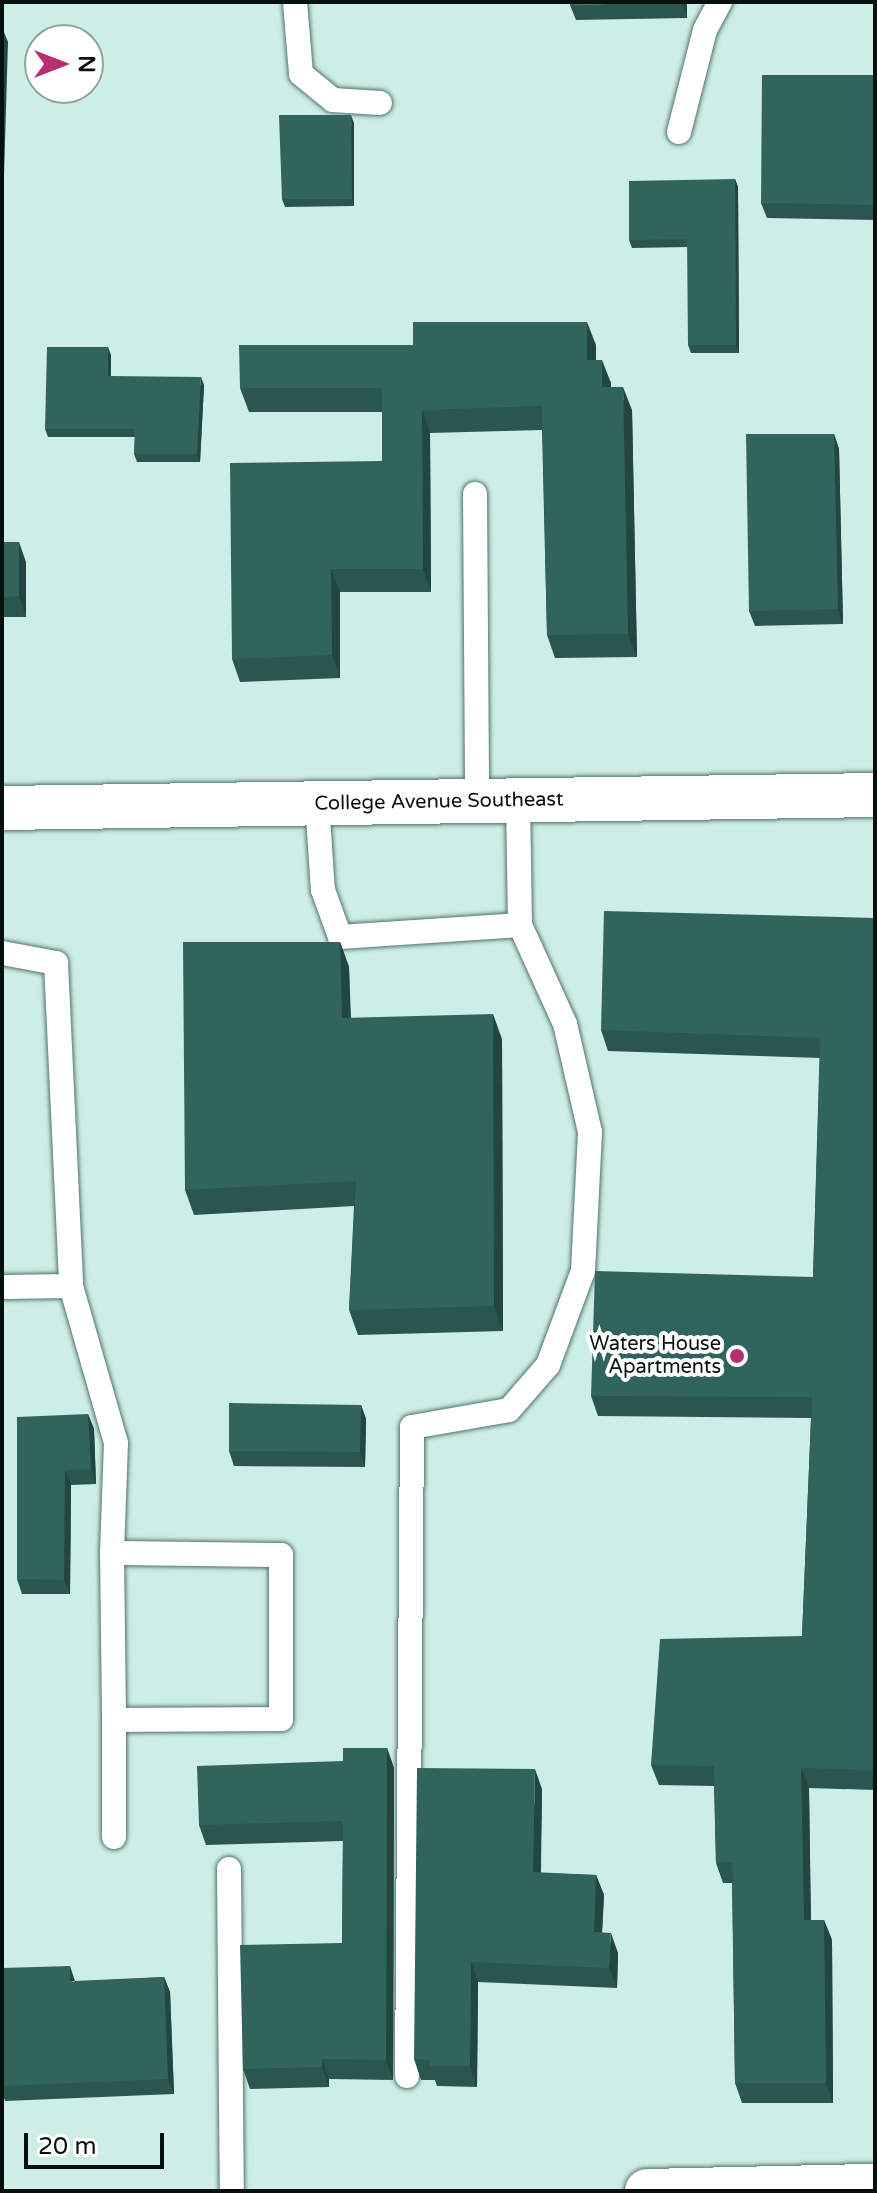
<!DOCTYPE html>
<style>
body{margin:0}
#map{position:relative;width:877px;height:2193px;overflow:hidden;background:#cdeee7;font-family:"Varela Round",sans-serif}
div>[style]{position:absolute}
.roads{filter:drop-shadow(0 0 2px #55726d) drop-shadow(0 0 2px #55726d)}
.service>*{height:24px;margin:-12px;padding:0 12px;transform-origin:12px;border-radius:12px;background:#fff}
.minor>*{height:44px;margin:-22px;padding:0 22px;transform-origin:22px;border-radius:22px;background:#fff}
.wall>*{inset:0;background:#2a564f}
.shaded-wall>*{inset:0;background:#224640}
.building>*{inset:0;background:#31645c}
.dots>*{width:22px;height:22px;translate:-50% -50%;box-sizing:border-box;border:4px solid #fff;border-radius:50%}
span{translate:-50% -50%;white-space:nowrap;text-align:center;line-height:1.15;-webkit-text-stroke:8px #fff;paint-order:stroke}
.street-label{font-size:20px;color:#06110e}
.poi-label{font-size:20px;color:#06110e}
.right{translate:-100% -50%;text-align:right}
.frame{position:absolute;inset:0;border:4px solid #06110e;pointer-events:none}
.north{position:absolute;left:24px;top:24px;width:80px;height:80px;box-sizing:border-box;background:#fff;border:2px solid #9ba09f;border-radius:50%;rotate:90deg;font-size:22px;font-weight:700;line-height:32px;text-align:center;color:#06110e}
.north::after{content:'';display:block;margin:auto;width:28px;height:36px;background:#b52e70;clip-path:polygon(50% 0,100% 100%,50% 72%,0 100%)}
.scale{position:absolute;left:24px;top:2133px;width:140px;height:36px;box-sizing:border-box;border:4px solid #06110e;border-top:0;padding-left:10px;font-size:24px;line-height:28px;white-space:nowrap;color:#06110e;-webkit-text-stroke:6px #fff;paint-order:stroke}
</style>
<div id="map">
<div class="roads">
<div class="service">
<div style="left:295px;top:2px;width:72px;rotate:85.2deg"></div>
<div style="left:301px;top:74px;width:41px;rotate:39.1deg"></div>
<div style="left:333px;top:100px;width:47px;rotate:3.7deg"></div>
<div style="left:679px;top:132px;width:105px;rotate:-75.7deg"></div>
<div style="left:705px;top:30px;width:32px;rotate:-62deg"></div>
<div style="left:475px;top:494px;width:307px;rotate:89.6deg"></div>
<div style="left:317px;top:803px;width:87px;rotate:86.1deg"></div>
<div style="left:323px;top:890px;width:50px;rotate:70.1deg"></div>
<div style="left:340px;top:937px;width:180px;rotate:-3.8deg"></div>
<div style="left:2px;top:953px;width:55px;rotate:10.5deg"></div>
<div style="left:56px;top:963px;width:323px;rotate:87.3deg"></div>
<div style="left:71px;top:1286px;width:163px;rotate:74deg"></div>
<div style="left:116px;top:1443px;width:110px;rotate:92.1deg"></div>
<div style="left:112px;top:1553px;width:167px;rotate:89.3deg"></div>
<div style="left:114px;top:1720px;width:167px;rotate:-0.3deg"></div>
<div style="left:281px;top:1719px;width:164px;rotate:-90deg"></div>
<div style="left:281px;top:1555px;width:169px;rotate:-179.3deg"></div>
<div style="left:2px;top:1287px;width:69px;rotate:-0.8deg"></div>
<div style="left:114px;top:1720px;width:117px;rotate:90deg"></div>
<div style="left:229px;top:1869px;width:322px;rotate:89.5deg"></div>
<div style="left:407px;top:2076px;width:649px;rotate:-89.56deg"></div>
<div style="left:412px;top:1427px;width:98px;rotate:-9.9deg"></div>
<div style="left:509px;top:1410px;width:60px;rotate:-49.1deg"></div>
<div style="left:548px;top:1365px;width:100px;rotate:-69.6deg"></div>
<div style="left:583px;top:1271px;width:139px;rotate:-87.1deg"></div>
<div style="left:590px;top:1132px;width:111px;rotate:-103deg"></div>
<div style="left:565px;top:1024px;width:109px;rotate:-114.4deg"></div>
<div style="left:520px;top:925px;width:125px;rotate:-90.9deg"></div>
</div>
<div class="minor">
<div style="left:2px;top:808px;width:873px;rotate:-0.85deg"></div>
<div style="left:647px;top:2191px;width:228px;rotate:-1.3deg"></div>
</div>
</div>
<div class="wall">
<div style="clip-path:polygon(687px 2px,687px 18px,576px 20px,570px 5px)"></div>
<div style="clip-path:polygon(875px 75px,875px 220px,767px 218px,761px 203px)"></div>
<div style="clip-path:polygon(354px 123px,354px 206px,285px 207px,282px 199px)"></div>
<div style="clip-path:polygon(735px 179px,738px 187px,739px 353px,691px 353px,688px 345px,688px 247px,632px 248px,629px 240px)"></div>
<div style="clip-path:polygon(596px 345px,596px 360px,611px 383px,611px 387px,632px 410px,637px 657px,555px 658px,547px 635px,542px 430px,430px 433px,431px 592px,340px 592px,340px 678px,240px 682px,232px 659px,382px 461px,382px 412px,249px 412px,240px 388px)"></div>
<div style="clip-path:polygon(111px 355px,111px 376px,204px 385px,200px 462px,137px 462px,134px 454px,135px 437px,48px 437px,45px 429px)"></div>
<div style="clip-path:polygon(834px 434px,839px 449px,843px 624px,755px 626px,749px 611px)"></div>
<div style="clip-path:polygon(2px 542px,26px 562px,26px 617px,2px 617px)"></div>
<div style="clip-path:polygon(875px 918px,875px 1790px,809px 1788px,811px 1920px,824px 1920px,832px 1940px,833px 2103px,742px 2103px,735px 2083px,732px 1883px,723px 1883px,716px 1863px,714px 1786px,659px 1785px,651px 1765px,802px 1636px,811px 1418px,598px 1416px,591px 1396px,813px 1277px,820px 1058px,608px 1051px,601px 1030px)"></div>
<div style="clip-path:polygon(340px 942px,349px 967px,351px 1018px,502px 1039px,503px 1331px,358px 1335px,349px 1310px,354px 1206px,194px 1215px,185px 1190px)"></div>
<div style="clip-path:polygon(361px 1405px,366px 1419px,365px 1467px,234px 1466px,229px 1451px)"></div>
<div style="clip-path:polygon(88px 1414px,94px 1429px,96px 1484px,71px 1485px,70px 1594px,22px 1594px,17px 1579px)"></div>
<div style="clip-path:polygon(387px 1748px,394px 1768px,393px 2080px,329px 2079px,329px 2087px,250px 2089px,243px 2069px,342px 1943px,343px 1841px,206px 1845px,199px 1825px,343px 1761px)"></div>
<div style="clip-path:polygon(542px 1789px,541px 1873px,596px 1875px,604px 1895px,602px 1932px,618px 1953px,617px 1988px,478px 1982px,477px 2087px,437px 2086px,435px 2080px,421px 2080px,414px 2059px)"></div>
<div style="clip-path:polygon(164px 1977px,170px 1992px,174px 2094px,5px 2101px,2px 2092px,2px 2086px,75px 1981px)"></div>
</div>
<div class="shaded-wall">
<div style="clip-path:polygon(682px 2px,687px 2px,687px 18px,682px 3px)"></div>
<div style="clip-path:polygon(2px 27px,8px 42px,4px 175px,2px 169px)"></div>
<div style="clip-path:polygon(351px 115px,354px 123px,354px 206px,352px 199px)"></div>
<div style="clip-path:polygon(735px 179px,738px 187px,739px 353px,736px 345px)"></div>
<div style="clip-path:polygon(587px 322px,596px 345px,596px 383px,587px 360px)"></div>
<div style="clip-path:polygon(108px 347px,111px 355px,110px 384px,108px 376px)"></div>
<div style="clip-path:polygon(602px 360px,611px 383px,611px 410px,602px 387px)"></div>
<div style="clip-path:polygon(201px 377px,204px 385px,200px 462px,197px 454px)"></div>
<div style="clip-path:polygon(623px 387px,632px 410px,637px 657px,628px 634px)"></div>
<div style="clip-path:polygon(422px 410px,430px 433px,431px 592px,423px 569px)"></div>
<div style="clip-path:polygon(834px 434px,839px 449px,843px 624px,838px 609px)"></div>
<div style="clip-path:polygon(19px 542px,26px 562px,26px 617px,19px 596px)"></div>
<div style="clip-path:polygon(331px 569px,340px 592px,340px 678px,332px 655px)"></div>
<div style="clip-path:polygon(340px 942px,349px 967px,351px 1042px,342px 1018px)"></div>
<div style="clip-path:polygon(493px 1014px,502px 1039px,503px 1331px,494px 1306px)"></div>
<div style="clip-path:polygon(361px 1405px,366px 1419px,365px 1467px,360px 1452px)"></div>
<div style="clip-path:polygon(88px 1414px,94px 1429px,96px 1484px,91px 1469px)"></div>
<div style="clip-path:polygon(65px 1470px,71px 1485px,70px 1594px,64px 1580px)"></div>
<div style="clip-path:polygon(387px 1748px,394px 1768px,393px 2080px,386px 2060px)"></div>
<div style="clip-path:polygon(801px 1768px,809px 1788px,811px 1941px,804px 1920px)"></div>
<div style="clip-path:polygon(535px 1769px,542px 1789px,540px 1893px,533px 1872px)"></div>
<div style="clip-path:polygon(596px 1875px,604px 1895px,601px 1952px,594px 1932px)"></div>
<div style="clip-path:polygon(824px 1920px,832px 1940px,833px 2103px,826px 2083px)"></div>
<div style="clip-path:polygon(611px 1933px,618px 1953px,617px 1988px,609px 1968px)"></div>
<div style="clip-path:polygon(471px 1962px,478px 1982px,477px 2087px,470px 2066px)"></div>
<div style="clip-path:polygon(70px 1966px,75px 1981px,70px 1982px)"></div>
<div style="clip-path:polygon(164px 1977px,170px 1992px,174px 2094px,168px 2079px)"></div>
<div style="clip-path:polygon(322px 2059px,329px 2079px,329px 2087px,322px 2067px)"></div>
</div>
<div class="building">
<div style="clip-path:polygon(570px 2px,682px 2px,682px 3px,570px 5px)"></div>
<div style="clip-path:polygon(762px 75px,875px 75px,875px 205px,761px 203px)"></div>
<div style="clip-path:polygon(279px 115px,351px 115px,352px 199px,282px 199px)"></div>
<div style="clip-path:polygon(735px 179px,736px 345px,688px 345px,687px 239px,629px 240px,629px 181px)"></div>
<div style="clip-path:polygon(413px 322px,587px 322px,587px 360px,602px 360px,602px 387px,623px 387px,628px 634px,547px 635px,542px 406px,422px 410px,423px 569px,331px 569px,332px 655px,232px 659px,230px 463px,382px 461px,382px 388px,240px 388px,239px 345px,413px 345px)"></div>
<div style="clip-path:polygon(47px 347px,108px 347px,108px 376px,201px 377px,197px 454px,134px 454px,135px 429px,45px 429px)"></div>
<div style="clip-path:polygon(746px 434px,834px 434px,838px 609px,749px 611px)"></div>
<div style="clip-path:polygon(2px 542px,19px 542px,19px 596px,2px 597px)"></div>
<div style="clip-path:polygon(604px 911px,875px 918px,875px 1770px,801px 1768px,804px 1920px,824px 1920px,826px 2083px,735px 2083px,732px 1862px,716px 1863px,714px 1766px,651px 1765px,660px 1639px,802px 1636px,812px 1397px,591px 1396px,595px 1271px,813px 1277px,820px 1038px,601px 1030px)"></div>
<div style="clip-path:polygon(183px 942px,340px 942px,342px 1018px,493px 1014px,494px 1306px,349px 1310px,356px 1181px,185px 1190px)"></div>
<div style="clip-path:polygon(229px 1403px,361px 1405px,360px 1452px,229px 1451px)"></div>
<div style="clip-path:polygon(88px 1414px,91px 1469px,65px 1470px,64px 1580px,17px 1579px,17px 1417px)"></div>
<div style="clip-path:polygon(343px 1748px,387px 1748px,386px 2060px,322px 2059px,322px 2067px,243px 2069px,240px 1945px,342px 1943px,343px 1821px,199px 1825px,197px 1766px,343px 1761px)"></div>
<div style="clip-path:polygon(417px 1768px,535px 1769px,533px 1872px,596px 1875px,594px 1932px,611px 1933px,609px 1968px,471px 1962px,470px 2066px,430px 2066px,430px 2060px,414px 2059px)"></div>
<div style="clip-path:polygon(70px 1966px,70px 1982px,164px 1977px,168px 2079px,2px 2086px,2px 1968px)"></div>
</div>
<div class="dots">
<div style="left:737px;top:1356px;background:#b52e70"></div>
</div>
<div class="street-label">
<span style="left:439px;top:802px;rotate:-1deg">College Avenue Southeast</span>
</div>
<div class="poi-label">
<span class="right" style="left:721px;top:1356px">Waters House<br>Apartments</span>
</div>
<div class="frame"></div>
<div class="north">N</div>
<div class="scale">20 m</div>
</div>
